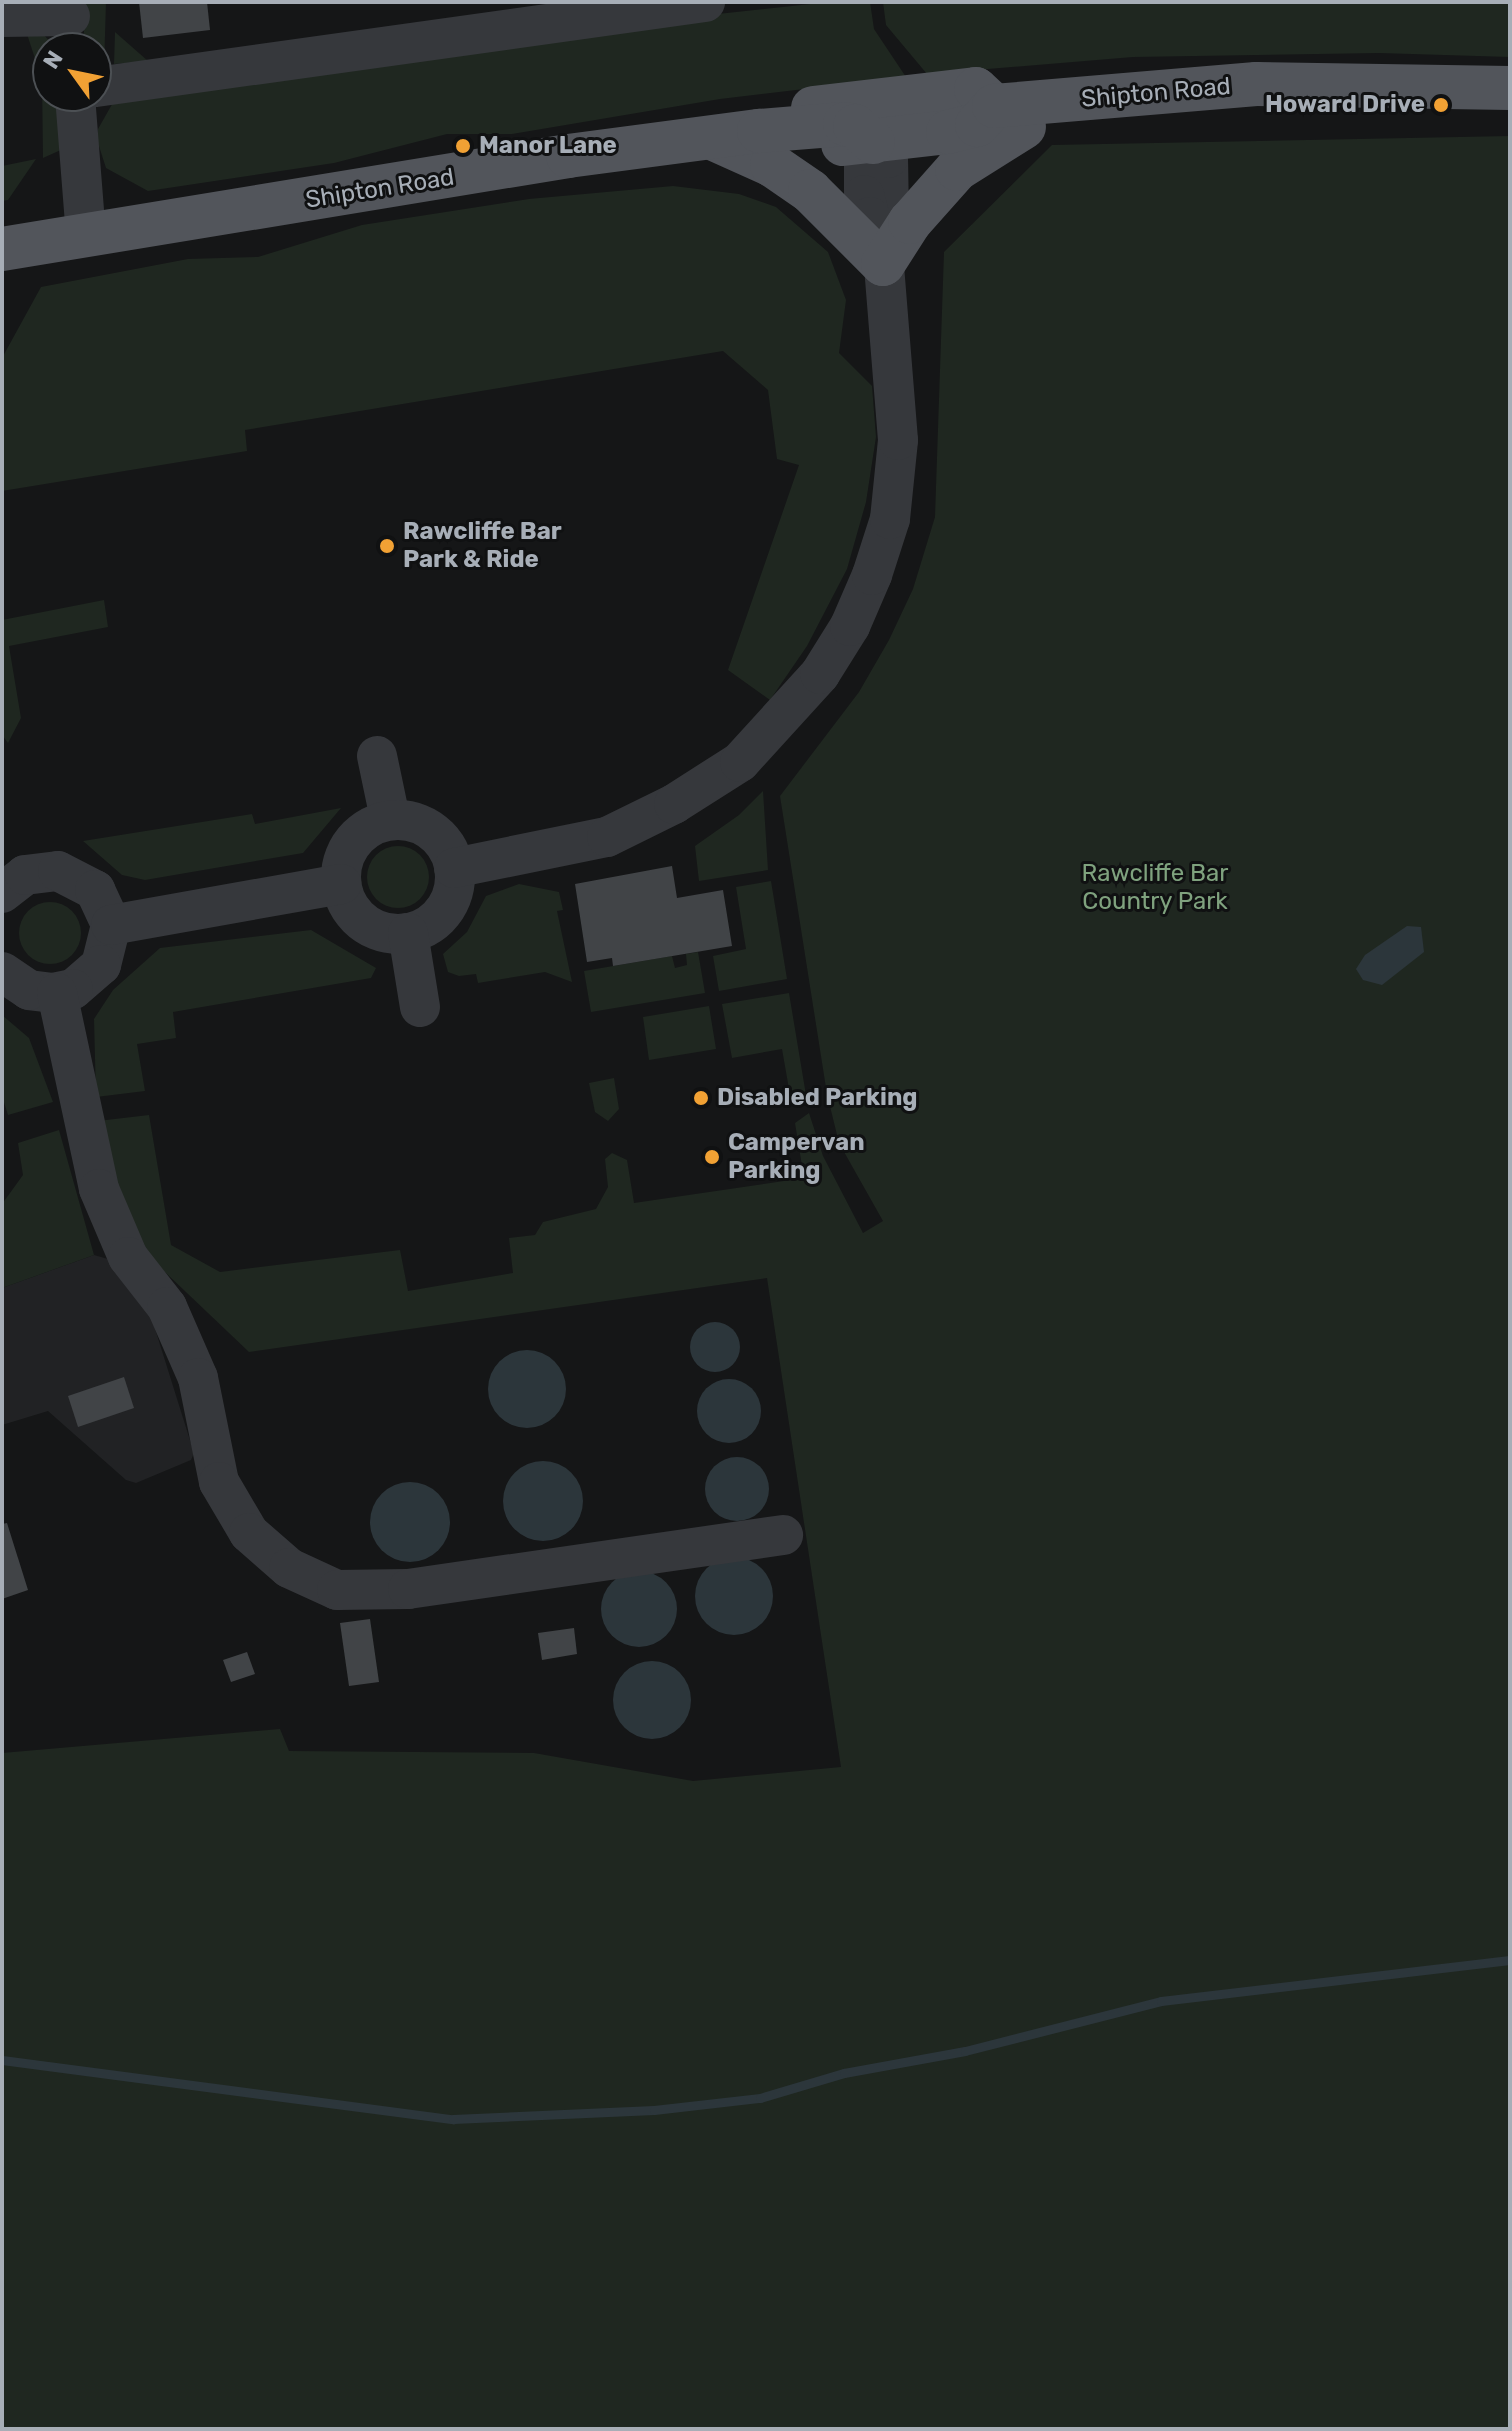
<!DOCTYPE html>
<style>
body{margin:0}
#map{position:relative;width:1512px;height:2431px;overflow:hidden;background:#151617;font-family:Rubik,sans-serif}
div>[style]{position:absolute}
.built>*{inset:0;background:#212224}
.green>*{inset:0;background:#1f2720}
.round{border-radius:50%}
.water>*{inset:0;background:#2c363b}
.stream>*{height:9px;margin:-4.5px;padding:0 4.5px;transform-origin:4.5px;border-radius:4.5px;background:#2c363b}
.building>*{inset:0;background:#414447}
.minor>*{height:40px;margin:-20px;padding:0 20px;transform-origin:20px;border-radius:20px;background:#36383c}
.minor>.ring{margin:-20px;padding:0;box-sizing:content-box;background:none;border:40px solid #36383c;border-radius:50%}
.major>*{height:44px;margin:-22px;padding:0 22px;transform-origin:22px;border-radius:22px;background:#52555b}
.dots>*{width:22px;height:22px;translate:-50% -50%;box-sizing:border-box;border:4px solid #101112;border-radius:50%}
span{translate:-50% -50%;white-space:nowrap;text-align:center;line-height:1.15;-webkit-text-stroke:6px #101112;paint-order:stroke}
.street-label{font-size:24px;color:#a7aeb7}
.poi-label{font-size:24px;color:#a7aeb7;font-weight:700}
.right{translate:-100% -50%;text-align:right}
.left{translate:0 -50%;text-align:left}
.park-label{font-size:24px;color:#7fa27e}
.frame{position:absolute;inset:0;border:4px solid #a7aeb7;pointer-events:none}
.north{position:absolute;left:32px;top:32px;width:80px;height:80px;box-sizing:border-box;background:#101112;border:2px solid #4c5054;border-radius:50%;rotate:303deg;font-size:22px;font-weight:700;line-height:32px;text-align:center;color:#a7aeb7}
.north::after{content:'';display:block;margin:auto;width:28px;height:36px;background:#f1a134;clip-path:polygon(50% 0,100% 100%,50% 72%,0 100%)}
</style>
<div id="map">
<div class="built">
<div style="clip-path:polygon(94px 1255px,115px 1261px,152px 1319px,194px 1453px,191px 1460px,136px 1483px,126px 1480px,48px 1411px,2px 1425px,2px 1288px)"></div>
</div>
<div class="green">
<div style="clip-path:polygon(106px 2px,104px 68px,96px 63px,96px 48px,85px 48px,82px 4px)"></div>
<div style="clip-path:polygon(829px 2px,870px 2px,874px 29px,906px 77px,720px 99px,512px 134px,447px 134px,334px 163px,148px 191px,106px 168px,98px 143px,98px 129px,115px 99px,579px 29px)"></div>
<div style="clip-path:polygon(883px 2px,1510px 2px,1510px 57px,1379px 53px,1133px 57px,927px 74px,886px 25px)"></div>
<div style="clip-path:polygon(26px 31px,43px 34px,56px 48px,48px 48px,48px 96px,60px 96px,63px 149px,43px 158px,42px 80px)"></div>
<div style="clip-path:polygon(115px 32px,148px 61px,114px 64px)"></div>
<div style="clip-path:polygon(1510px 136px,1510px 2429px,2px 2429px,2px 1753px,280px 1729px,289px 1751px,534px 1753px,693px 1781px,841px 1767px,767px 1278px,249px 1352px,146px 1254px,120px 1202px,98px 1121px,149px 1115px,171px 1245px,220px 1272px,400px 1250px,408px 1291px,513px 1273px,509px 1238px,535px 1235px,543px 1222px,596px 1209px,608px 1187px,605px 1159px,612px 1153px,627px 1160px,634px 1203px,804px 1178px,795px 1123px,809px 1113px,823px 1156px,863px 1233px,883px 1221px,839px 1143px,827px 1094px,780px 796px,859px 692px,889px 640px,913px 589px,935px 517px,944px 252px,1052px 145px)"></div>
<div style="clip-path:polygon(36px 159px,8px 200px,2px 201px,2px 166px)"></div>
<div style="clip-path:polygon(673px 186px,739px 194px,776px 207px,828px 252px,846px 300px,839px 353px,872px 386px,876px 437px,866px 502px,847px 569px,807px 646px,770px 700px,728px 670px,799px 465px,777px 459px,768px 390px,723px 351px,245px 430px,247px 451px,2px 491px,2px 358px,41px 287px,188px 259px,258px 257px,362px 225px,529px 199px)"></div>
<div style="clip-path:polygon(104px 600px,108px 627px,9px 646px,21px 718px,8px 743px,2px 735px,2px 620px)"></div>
<div style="clip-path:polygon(763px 791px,768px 870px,699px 881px,695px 846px,739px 815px)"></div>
<div style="clip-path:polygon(341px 808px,303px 853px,145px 880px,122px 875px,83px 841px,252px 814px,255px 824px)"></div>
<div class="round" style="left:367px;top:846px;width:62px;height:62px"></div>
<div style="clip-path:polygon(771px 881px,787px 979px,719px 991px,713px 956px,746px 949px,736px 887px)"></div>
<div style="clip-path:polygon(519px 884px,559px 892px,563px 910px,557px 911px,572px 982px,545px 972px,478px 983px,476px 974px,459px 976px,448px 972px,443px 954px,467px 932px,486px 896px)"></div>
<div class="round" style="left:19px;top:902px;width:62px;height:62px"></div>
<div style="clip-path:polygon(311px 930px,376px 968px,371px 978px,173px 1012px,176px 1038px,137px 1044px,145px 1091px,96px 1097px,94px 1019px,113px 990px,160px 948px)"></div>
<div style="clip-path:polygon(698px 952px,705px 993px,591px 1012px,584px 971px,672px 956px,675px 968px,687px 965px,686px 954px)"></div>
<div style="clip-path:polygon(789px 993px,806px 1095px,797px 1096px,789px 1089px,782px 1049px,732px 1058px,722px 1004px)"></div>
<div style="clip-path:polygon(709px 1006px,716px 1049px,649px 1060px,643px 1017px)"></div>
<div style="clip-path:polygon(2px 1015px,29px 1038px,53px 1102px,8px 1115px,2px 1096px)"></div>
<div style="clip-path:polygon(614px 1078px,619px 1109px,608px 1121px,595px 1112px,589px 1083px)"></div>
<div style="clip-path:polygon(59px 1130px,94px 1255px,2px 1288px,2px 1204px,23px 1175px,18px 1143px)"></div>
</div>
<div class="water">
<div style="clip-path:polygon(1407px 926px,1421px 927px,1424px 952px,1382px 985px,1363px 980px,1356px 969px,1365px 955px)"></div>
<div class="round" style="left:690px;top:1322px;width:50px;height:50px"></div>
<div class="round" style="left:488px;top:1350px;width:78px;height:78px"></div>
<div class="round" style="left:697px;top:1379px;width:64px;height:64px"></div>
<div class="round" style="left:705px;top:1457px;width:64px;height:64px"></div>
<div class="round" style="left:503px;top:1461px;width:80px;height:80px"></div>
<div class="round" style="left:370px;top:1482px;width:80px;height:80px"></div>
<div class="round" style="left:695px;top:1557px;width:78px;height:78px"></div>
<div class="round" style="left:601px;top:1571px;width:76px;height:76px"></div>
<div class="round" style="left:613px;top:1661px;width:78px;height:78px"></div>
</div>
<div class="stream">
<div style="left:2px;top:2060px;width:455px;rotate:7.5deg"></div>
<div style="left:453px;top:2119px;width:201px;rotate:-2.6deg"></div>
<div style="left:654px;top:2110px;width:107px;rotate:-6.5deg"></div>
<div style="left:760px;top:2098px;width:88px;rotate:-16.6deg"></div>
<div style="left:844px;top:2073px;width:123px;rotate:-10.3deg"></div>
<div style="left:965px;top:2051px;width:202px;rotate:-14.3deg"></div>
<div style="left:1161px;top:2001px;width:351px;rotate:-6.7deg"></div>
</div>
<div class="building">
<div style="clip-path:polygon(139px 2px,207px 2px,210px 30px,143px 38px)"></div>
<div style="clip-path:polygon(672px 866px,677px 898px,723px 890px,732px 946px,613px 966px,612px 958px,587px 962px,575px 884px)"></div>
<div style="clip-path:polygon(124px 1377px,134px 1408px,78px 1427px,68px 1396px)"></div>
<div style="clip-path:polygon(7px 1523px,28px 1590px,2px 1599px,2px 1524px)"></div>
<div style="clip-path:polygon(370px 1619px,379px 1682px,349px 1686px,340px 1623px)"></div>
<div style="clip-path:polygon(574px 1628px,577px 1654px,542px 1660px,538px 1633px)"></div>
<div style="clip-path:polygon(247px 1652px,255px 1674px,231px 1682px,223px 1660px)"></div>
</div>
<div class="minor">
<div style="left:2px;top:17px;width:68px;rotate:-0.8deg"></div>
<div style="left:96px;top:87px;width:615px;rotate:-7.95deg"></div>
<div style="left:75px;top:96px;width:139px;rotate:85.5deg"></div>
<div style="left:377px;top:756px;width:63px;rotate:78.2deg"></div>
<div class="ring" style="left:341px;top:820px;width:74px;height:74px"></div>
<div style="left:454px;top:868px;width:156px;rotate:-11.5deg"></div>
<div style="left:607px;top:837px;width:75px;rotate:-26.2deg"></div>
<div style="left:674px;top:804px;width:78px;rotate:-32.5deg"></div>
<div style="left:740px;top:762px;width:119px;rotate:-47.7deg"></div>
<div style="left:820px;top:674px;width:57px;rotate:-58deg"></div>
<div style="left:850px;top:626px;width:56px;rotate:-66.7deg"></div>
<div style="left:872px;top:575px;width:59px;rotate:-72.2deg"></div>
<div style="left:890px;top:519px;width:79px;rotate:-84.2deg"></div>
<div style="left:898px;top:440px;width:211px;rotate:-94.6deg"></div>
<div style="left:881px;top:230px;width:17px;rotate:-62deg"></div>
<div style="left:889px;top:215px;width:57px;rotate:-91deg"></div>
<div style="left:888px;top:158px;width:22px;rotate:-133deg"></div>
<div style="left:873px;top:142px;width:18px;rotate:119deg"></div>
<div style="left:864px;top:158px;width:37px;rotate:90deg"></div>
<div style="left:864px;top:195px;width:23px;rotate:75deg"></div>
<div style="left:870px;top:217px;width:17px;rotate:50deg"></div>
<div style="left:2px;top:893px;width:29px;rotate:-38deg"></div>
<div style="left:25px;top:875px;width:33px;rotate:-7deg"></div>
<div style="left:58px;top:871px;width:42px;rotate:27.2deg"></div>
<div style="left:95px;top:890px;width:38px;rotate:65deg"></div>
<div style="left:111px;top:925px;width:41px;rotate:104deg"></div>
<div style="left:101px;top:965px;width:37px;rotate:139deg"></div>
<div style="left:73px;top:989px;width:20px;rotate:169deg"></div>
<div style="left:53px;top:993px;width:24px;rotate:-173deg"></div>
<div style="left:29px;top:990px;width:32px;rotate:-146deg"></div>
<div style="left:111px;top:925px;width:234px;rotate:-10.1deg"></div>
<div style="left:408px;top:933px;width:75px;rotate:80.8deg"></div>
<div style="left:57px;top:993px;width:200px;rotate:77.9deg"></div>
<div style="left:99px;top:1189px;width:74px;rotate:66.9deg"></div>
<div style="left:128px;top:1257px;width:63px;rotate:52deg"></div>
<div style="left:167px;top:1307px;width:77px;rotate:66.4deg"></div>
<div style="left:198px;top:1378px;width:106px;rotate:78.6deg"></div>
<div style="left:219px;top:1482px;width:59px;rotate:59.5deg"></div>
<div style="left:249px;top:1533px;width:53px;rotate:41.2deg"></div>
<div style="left:289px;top:1568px;width:53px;rotate:24.6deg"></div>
<div style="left:337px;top:1590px;width:71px;rotate:-0.8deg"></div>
<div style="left:408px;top:1589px;width:379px;rotate:-8.2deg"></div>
</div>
<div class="major">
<div style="left:813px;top:108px;width:164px;rotate:-6.6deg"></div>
<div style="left:976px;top:89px;width:25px;rotate:43deg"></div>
<div style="left:714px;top:139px;width:64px;rotate:24.1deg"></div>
<div style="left:772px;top:165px;width:46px;rotate:34.4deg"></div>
<div style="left:810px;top:191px;width:103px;rotate:45deg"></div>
<div style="left:883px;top:264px;width:50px;rotate:-57.3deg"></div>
<div style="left:910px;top:222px;width:71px;rotate:-48.4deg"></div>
<div style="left:957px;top:169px;width:79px;rotate:-32.1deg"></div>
<div style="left:843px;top:144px;width:106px;rotate:-6.5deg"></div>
<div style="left:948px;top:132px;width:30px;rotate:-14deg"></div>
<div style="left:977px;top:125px;width:25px;rotate:-48deg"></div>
<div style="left:994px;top:106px;width:263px;rotate:-4.8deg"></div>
<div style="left:1256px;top:84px;width:254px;rotate:0.9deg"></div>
<div style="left:2px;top:249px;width:574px;rotate:-9.33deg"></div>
<div style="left:568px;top:156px;width:193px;rotate:-7.5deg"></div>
<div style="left:759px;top:131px;width:86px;rotate:-4.7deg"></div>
<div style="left:845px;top:124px;width:10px;rotate:11deg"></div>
<div style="left:855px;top:126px;width:24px;rotate:42deg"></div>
</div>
<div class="dots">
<div style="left:1441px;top:105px;background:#f1a134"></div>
<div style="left:463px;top:146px;background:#f1a134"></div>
<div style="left:387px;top:546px;background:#f1a134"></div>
<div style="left:701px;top:1098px;background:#f1a134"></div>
<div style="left:712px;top:1157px;background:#f1a134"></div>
</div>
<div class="street-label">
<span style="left:1156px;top:93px;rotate:-5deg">Shipton Road</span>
<span style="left:380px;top:189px;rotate:-9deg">Shipton Road</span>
</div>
<div class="poi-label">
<span class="right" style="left:1425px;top:105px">Howard Drive</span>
<span class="left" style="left:479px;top:146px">Manor Lane</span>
<span class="left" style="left:403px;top:546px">Rawcliffe Bar<br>Park &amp; Ride</span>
<span class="left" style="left:717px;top:1098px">Disabled Parking</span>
<span class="left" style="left:728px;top:1157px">Campervan<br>Parking</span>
</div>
<div class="park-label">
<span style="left:1155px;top:888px">Rawcliffe Bar<br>Country Park</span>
</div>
<div class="frame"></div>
<div class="north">N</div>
</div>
